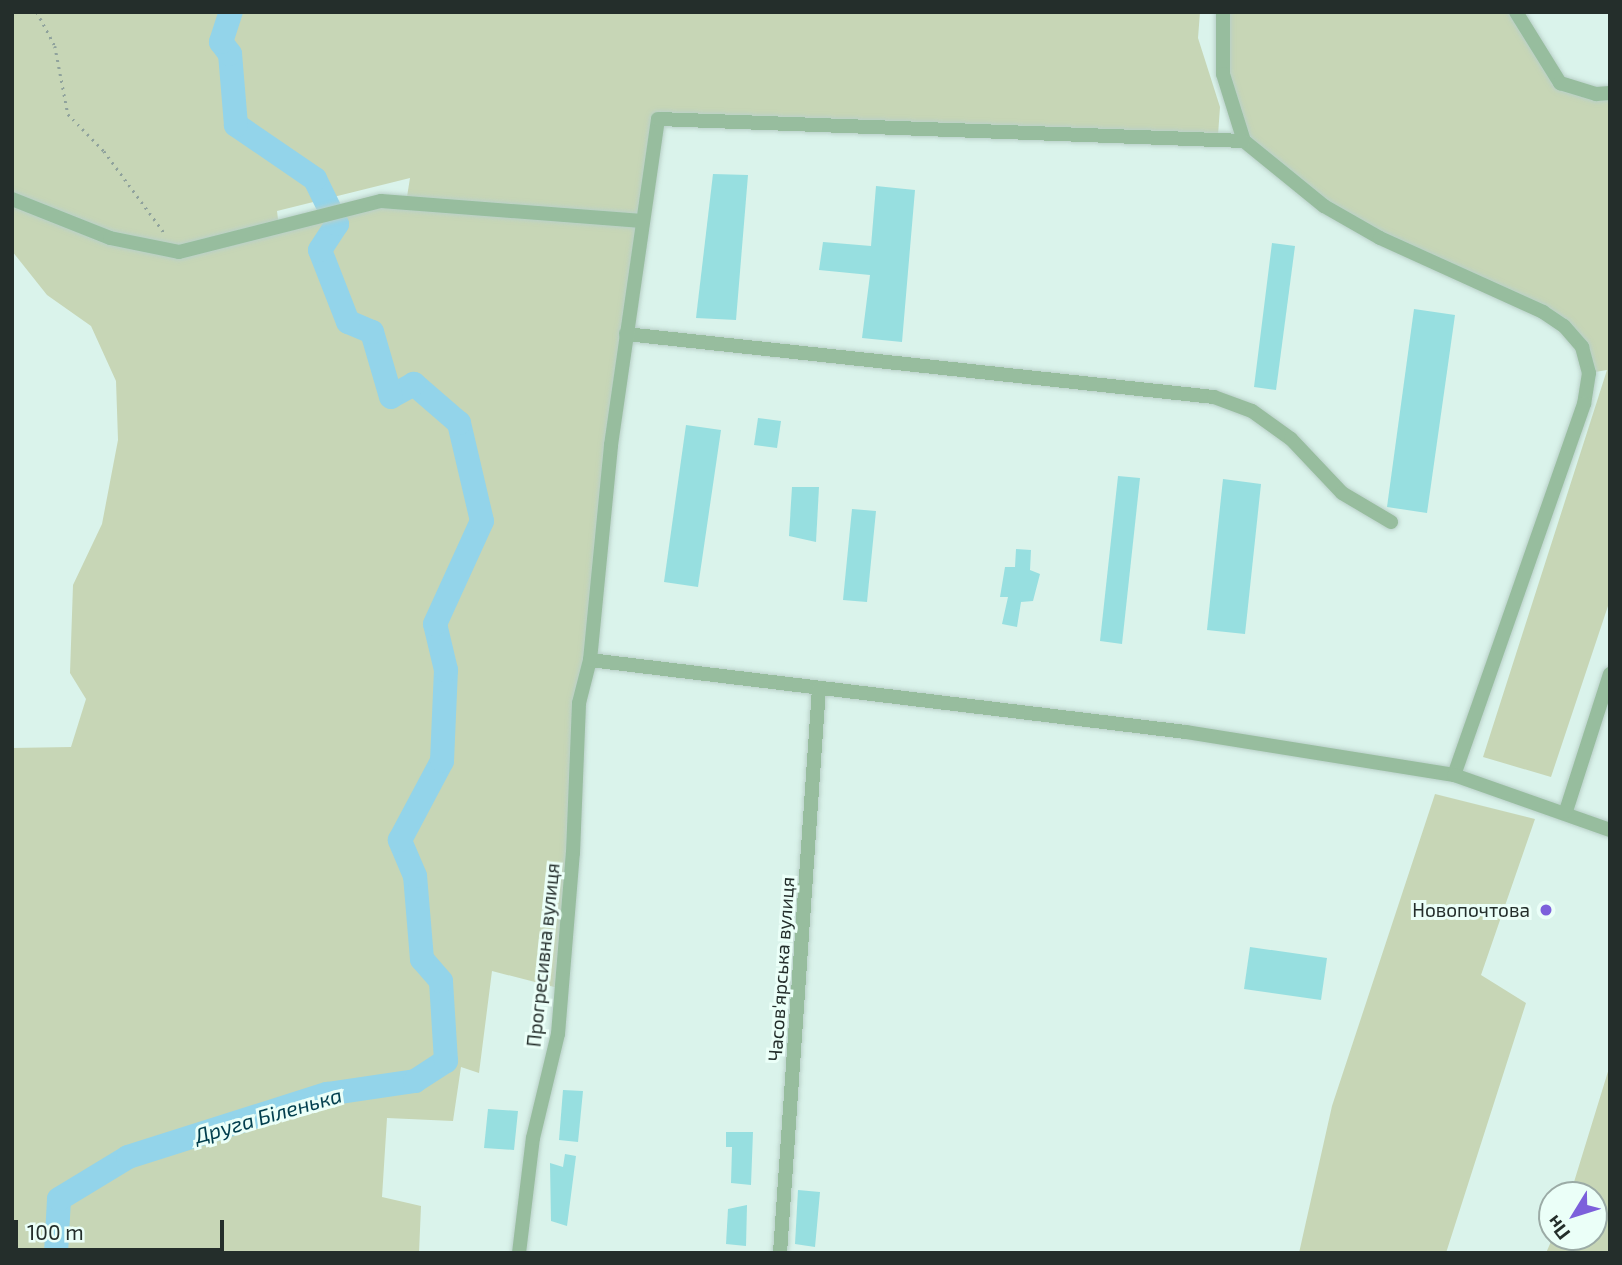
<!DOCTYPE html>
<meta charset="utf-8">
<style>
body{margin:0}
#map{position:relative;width:1622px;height:1265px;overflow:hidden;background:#daf3eb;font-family:"Exo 2",sans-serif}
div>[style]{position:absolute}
.green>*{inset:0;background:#c7d6b6}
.river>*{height:24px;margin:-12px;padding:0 12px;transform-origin:12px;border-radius:12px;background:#93d4ea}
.building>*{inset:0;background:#97dfe0}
.path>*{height:2.5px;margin-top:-1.25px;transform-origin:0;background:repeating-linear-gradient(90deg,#8fa29c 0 2px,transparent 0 7px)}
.roads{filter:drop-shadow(0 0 2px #b9d0c8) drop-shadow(0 0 2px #b9d0c8)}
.minor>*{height:14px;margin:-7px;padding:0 7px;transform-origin:7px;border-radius:7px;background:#97bd9e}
.dots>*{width:19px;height:19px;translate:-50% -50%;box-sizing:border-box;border:4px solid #ebfff8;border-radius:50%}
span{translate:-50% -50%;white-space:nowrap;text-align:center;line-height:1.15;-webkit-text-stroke:6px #ebfff8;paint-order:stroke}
.poi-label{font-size:19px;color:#242e2b}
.right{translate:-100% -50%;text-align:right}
.street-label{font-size:19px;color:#242e2b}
.water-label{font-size:21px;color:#013e4d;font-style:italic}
.frame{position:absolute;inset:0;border:14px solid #242e2b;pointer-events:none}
.north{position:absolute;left:1538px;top:1181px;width:70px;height:70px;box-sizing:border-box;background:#ebfff8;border:2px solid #9baba6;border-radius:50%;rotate:232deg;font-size:19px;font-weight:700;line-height:28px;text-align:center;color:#242e2b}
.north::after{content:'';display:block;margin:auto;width:24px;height:32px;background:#7c60db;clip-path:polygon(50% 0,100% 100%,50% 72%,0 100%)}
.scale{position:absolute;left:14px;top:1220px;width:210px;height:32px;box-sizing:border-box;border:4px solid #242e2b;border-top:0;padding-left:9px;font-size:21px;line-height:24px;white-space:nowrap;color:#242e2b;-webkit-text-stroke:5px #ebfff8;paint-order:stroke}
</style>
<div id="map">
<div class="green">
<div style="clip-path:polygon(evenodd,12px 12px,1200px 12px,1198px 38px,1220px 107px,1218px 135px,658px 119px,590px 660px,562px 989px,492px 971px,479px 1073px,461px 1067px,453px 1121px,387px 1118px,382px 1197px,421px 1206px,419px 1253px,12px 1253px,12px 748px,71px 747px,86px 699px,70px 673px,73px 585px,102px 524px,118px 440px,116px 381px,91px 326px,47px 295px,12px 251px,12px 12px,410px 178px,406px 203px,279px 227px,277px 211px,410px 178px)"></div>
<div style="clip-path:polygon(1223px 12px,1516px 12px,1560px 83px,1610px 93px,1610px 600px,1551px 777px,1483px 757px,1607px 370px,1589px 373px,1564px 326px,1380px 238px,1244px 141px,1223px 74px)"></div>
<div style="clip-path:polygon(1435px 794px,1535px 819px,1481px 975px,1526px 1003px,1446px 1253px,1299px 1253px,1332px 1106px)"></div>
<div style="clip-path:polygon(1610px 1065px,1610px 1253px,1546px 1253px,1553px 1237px,1594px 1237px,1594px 1195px,1570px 1195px)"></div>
</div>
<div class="river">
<div style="left:56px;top:1253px;width:54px;rotate:-86.8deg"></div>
<div style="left:59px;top:1199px;width:81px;rotate:-31.3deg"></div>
<div style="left:128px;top:1157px;width:209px;rotate:-17.6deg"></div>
<div style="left:327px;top:1094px;width:89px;rotate:-8.4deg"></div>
<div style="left:415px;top:1081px;width:37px;rotate:-33deg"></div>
<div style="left:446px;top:1061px;width:80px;rotate:-93.6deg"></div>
<div style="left:441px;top:981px;width:29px;rotate:-131deg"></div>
<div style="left:422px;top:959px;width:83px;rotate:-94.8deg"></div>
<div style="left:415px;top:876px;width:39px;rotate:-113deg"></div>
<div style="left:400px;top:840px;width:89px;rotate:-62deg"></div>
<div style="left:442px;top:761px;width:91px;rotate:-87.5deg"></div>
<div style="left:446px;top:670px;width:47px;rotate:-103.4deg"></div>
<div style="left:435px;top:624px;width:113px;rotate:-65.5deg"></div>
<div style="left:482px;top:521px;width:101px;rotate:-103.2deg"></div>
<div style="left:459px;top:423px;width:60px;rotate:-139.1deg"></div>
<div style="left:414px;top:384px;width:26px;rotate:151deg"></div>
<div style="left:391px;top:397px;width:68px;rotate:-106.3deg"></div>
<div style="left:372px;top:332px;width:26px;rotate:-157deg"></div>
<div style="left:348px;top:322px;width:77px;rotate:-111.3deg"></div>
<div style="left:320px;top:250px;width:31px;rotate:-57deg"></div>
<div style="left:337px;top:224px;width:50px;rotate:-116.1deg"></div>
<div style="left:315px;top:179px;width:96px;rotate:-145.6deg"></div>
<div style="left:236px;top:125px;width:71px;rotate:-94.8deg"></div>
<div style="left:230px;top:54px;width:15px;rotate:-127deg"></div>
<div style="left:221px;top:42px;width:32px;rotate:-72deg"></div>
</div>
<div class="building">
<div style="clip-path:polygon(713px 174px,748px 175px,736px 320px,696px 318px)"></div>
<div style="clip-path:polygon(876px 186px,915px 190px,902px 342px,862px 338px,870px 275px,819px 270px,823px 242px,871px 246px)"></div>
<div style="clip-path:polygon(1272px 243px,1295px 246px,1276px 390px,1254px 387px)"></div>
<div style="clip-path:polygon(1414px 309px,1455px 315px,1427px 513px,1387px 507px)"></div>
<div style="clip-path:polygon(758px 418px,781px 421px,777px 448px,754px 445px)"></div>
<div style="clip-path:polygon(686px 425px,721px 430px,698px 587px,664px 582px)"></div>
<div style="clip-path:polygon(1118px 476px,1140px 478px,1122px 644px,1100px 641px)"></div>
<div style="clip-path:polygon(1223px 479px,1261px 484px,1245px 634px,1207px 630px)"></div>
<div style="clip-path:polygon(792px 487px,819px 487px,816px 542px,789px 536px)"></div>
<div style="clip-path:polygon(852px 509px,876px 511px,867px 602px,843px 600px)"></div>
<div style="clip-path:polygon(1016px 549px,1031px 550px,1030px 570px,1040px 574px,1033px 601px,1021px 602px,1017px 627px,1002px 624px,1008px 597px,1000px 597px,1005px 567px,1015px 567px)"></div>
<div style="clip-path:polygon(1250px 947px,1327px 958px,1321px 1000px,1244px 989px)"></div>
<div style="clip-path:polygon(563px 1090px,583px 1091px,578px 1142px,559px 1140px)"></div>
<div style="clip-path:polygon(488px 1109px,518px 1111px,514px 1150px,484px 1148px)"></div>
<div style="clip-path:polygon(726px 1132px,753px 1132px,751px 1185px,731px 1183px,732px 1147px,726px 1147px)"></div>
<div style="clip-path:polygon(565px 1154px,576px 1156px,567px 1226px,551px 1221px,550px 1163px,563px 1167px)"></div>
<div style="clip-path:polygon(798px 1190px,820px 1192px,815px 1247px,795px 1244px)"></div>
<div style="clip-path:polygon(747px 1205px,746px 1246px,726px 1244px,728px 1209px)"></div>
</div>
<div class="path">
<div style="left:37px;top:12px;width:38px;rotate:62deg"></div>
<div style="left:55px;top:46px;width:69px;rotate:79.2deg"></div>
<div style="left:68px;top:114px;width:52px;rotate:45.8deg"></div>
<div style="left:104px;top:151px;width:104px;rotate:53.6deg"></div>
</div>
<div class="roads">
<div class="minor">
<div style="left:1223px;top:12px;width:62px;rotate:90deg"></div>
<div style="left:1223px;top:74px;width:70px;rotate:72.6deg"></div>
<div style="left:1244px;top:141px;width:103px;rotate:39.1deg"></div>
<div style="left:1324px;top:206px;width:64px;rotate:29.7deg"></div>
<div style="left:1380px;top:238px;width:179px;rotate:24.4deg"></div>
<div style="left:1543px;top:312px;width:25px;rotate:34deg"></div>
<div style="left:1564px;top:326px;width:28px;rotate:49deg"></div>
<div style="left:1582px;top:347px;width:27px;rotate:75deg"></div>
<div style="left:1589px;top:373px;width:31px;rotate:99deg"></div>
<div style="left:1584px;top:404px;width:393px;rotate:109.3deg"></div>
<div style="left:1516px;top:12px;width:84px;rotate:58.2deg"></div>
<div style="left:1560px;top:83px;width:38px;rotate:17deg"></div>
<div style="left:1596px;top:94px;width:14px;rotate:-4deg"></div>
<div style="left:12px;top:199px;width:105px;rotate:21.7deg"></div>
<div style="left:110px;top:238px;width:70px;rotate:11.5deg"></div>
<div style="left:179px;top:252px;width:208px;rotate:-14.2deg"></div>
<div style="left:381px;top:201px;width:262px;rotate:4.4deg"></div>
<div style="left:626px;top:334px;width:591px;rotate:6.12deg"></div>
<div style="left:1214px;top:397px;width:40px;rotate:20.2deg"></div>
<div style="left:1252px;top:411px;width:48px;rotate:35.7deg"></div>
<div style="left:1291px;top:439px;width:74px;rotate:46.6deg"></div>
<div style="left:1342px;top:493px;width:57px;rotate:30.6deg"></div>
<div style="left:590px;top:660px;width:600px;rotate:6.89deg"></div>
<div style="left:1186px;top:732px;width:271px;rotate:9.1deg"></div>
<div style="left:1454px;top:775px;width:165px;rotate:19.4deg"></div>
<div style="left:1566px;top:811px;width:144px;rotate:-72.2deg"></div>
<div style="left:519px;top:1253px;width:116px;rotate:-83.1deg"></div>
<div style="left:533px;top:1138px;width:107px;rotate:-76.5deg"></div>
<div style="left:558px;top:1034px;width:182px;rotate:-85.3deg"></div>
<div style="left:573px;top:853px;width:150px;rotate:-87.7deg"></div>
<div style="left:579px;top:703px;width:44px;rotate:-75.7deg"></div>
<div style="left:590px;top:660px;width:216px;rotate:-84.4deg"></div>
<div style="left:611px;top:445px;width:329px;rotate:-81.8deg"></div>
<div style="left:658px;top:119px;width:586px;rotate:2.15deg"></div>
<div style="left:780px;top:1253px;width:566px;rotate:-86.05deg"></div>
</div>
</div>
<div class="dots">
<div style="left:1546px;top:910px;background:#7c60db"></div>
</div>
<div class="poi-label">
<span class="right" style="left:1530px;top:910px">Новопочтова</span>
</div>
<div class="street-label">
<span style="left:543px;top:955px;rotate:-84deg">Прогресивна вулиця</span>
<span style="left:781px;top:969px;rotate:-86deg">Часов'ярська вулиця</span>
</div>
<div class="water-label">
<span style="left:268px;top:1115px;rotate:-16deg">Друга Біленька</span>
</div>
<div class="frame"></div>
<div class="north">Пн</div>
<div class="scale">100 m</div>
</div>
